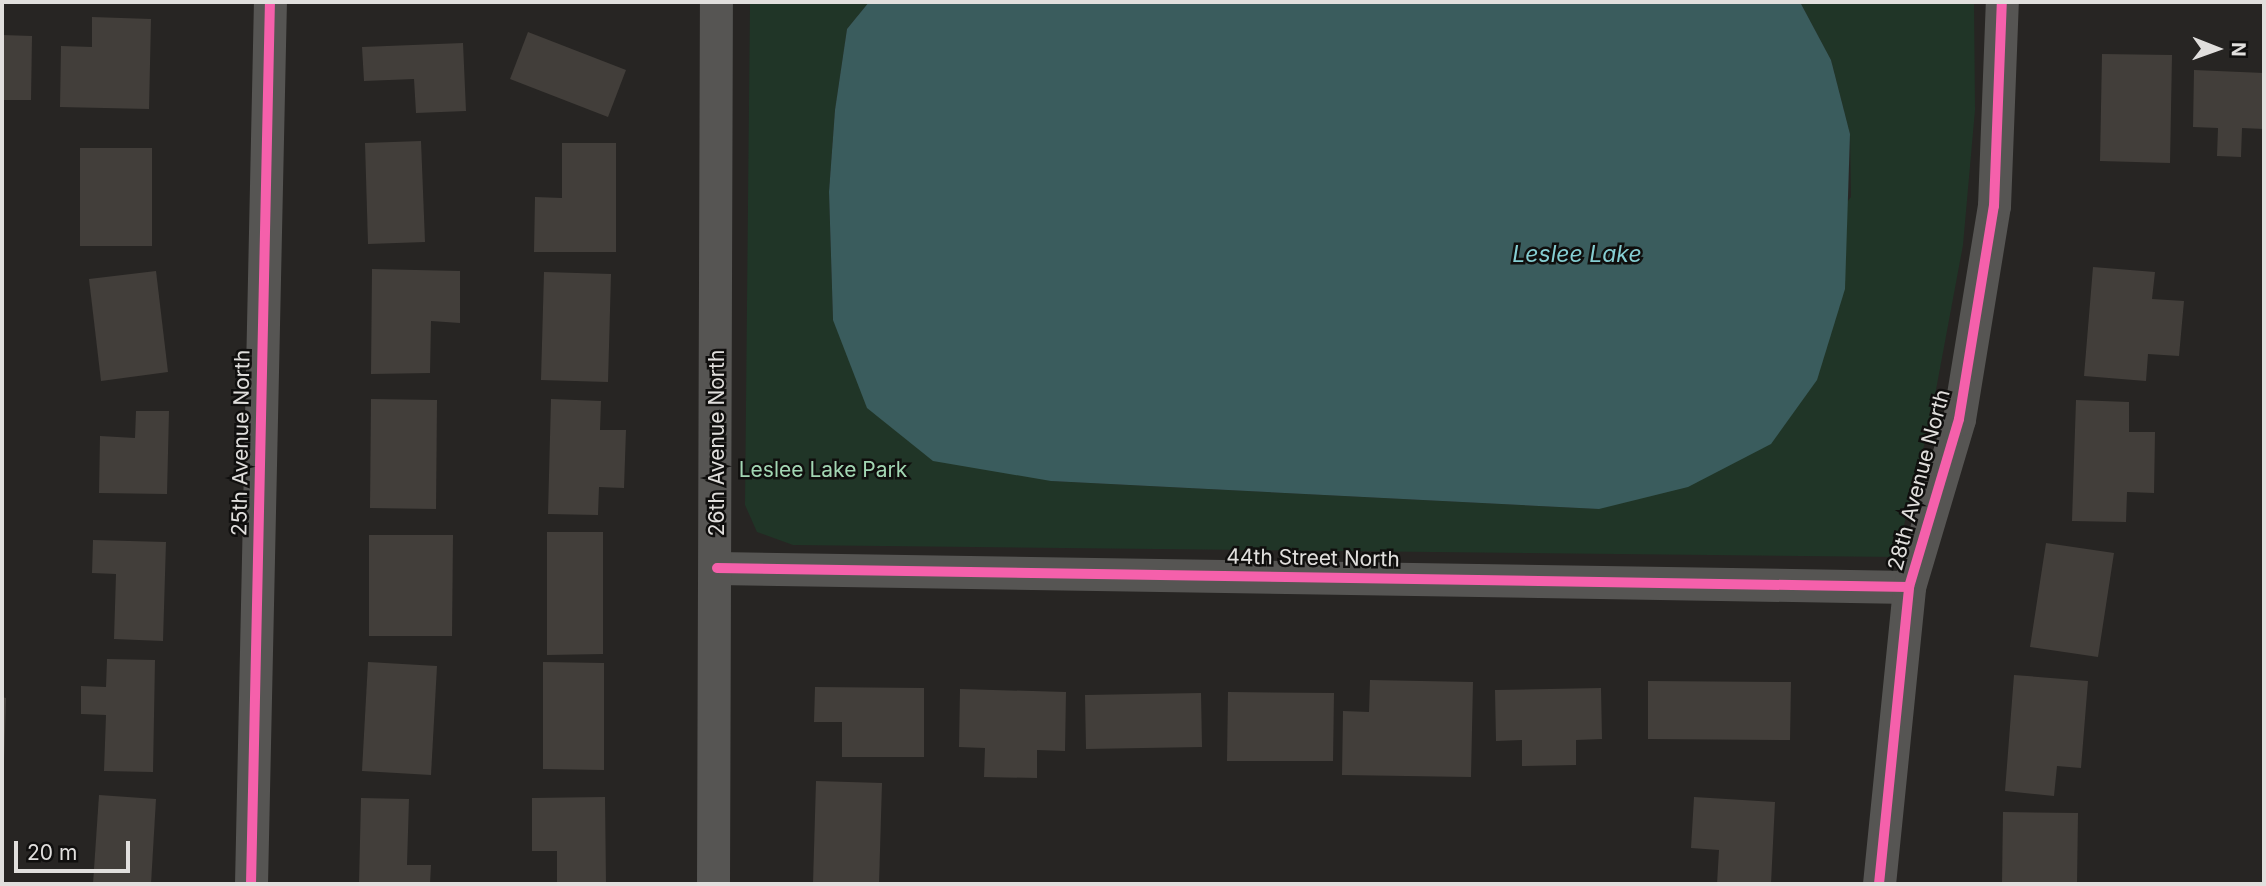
<!DOCTYPE html>
<style>
body{margin:0}
#map{position:relative;width:2266px;height:886px;overflow:hidden;background:#272523;font-family:Inter,sans-serif}
div>[style]{position:absolute}
.green>*{inset:0;background:#203527}
.water>*{inset:0;background:#3a5c5d}
.building>*{inset:0;background:#423e3a}
.minor>*{height:33px;margin:-16.5px;padding:0 16.5px;transform-origin:16.5px;border-radius:16.5px;background:#565553}
.cycleway>*{height:10px;margin:-5px;padding:0 5px;transform-origin:5px;border-radius:5px;background:#f560ab}
span{translate:-50% -50%;white-space:nowrap;text-align:center;line-height:1.15;-webkit-text-stroke:5px #100f0e;paint-order:stroke}
.street-label{font-size:21px;color:#e1dfdd}
.park-label{font-size:21px;color:#a2d6b3}
.water-label{font-size:23px;color:#86ced2;font-style:italic}
.frame{position:absolute;inset:0;border:4px solid #e1dfdd;pointer-events:none}
.north{position:absolute;left:2182px;top:14px;width:70px;height:70px;-webkit-text-stroke:5px #100f0e;paint-order:stroke;rotate:91deg;font-size:19px;font-weight:700;line-height:28px;text-align:center;color:#e1dfdd}
.north::after{content:'';display:block;margin:auto;width:24px;height:32px;background:#e1dfdd;clip-path:polygon(50% 0,100% 100%,50% 72%,0 100%)}
.scale{position:absolute;left:14px;top:841px;width:116px;height:32px;box-sizing:border-box;border:4px solid #e1dfdd;border-top:0;padding-left:9px;font-size:21px;line-height:24px;white-space:nowrap;color:#e1dfdd;-webkit-text-stroke:5px #100f0e;paint-order:stroke}
</style>
<div id="map">
<div class="green">
<div style="clip-path:polygon(750px 2px,869px 2px,847px 29px,835px 110px,829px 192px,833px 320px,1051px 481px,1599px 509px,1851px 197px,1850px 134px,1831px 60px,1800px 2px,1974px 2px,1975px 110px,1963px 245px,1930px 422px,1896px 557px,793px 545px,757px 532px,745px 505px)"></div>
</div>
<div class="water">
<div style="clip-path:polygon(869px 2px,1800px 2px,1831px 60px,1850px 134px,1845px 289px,1817px 380px,1771px 444px,1688px 487px,1599px 509px,1051px 481px,933px 461px,867px 408px,833px 320px,829px 192px,835px 110px,847px 29px)"></div>
</div>
<div class="building">
<div style="clip-path:polygon(92px 17px,151px 19px,149px 109px,60px 107px,61px 46px,92px 47px)"></div>
<div style="clip-path:polygon(528px 32px,626px 70px,608px 117px,510px 79px)"></div>
<div style="clip-path:polygon(2px 35px,32px 36px,31px 100px,2px 100px)"></div>
<div style="clip-path:polygon(463px 43px,466px 111px,416px 113px,414px 79px,364px 81px,362px 47px)"></div>
<div style="clip-path:polygon(2102px 54px,2172px 55px,2170px 163px,2100px 161px)"></div>
<div style="clip-path:polygon(2194px 70px,2264px 73px,2264px 129px,2242px 128px,2241px 157px,2217px 156px,2218px 128px,2193px 127px)"></div>
<div style="clip-path:polygon(421px 141px,425px 242px,368px 244px,365px 143px)"></div>
<div style="clip-path:polygon(562px 143px,616px 143px,616px 252px,534px 252px,535px 197px,562px 198px)"></div>
<div style="clip-path:polygon(80px 148px,152px 148px,152px 246px,80px 246px)"></div>
<div style="clip-path:polygon(2093px 267px,2155px 272px,2152px 299px,2184px 301px,2179px 356px,2148px 354px,2146px 381px,2084px 376px)"></div>
<div style="clip-path:polygon(372px 269px,460px 271px,460px 323px,431px 321px,430px 373px,371px 374px)"></div>
<div style="clip-path:polygon(156px 271px,168px 372px,101px 381px,89px 279px)"></div>
<div style="clip-path:polygon(544px 272px,611px 274px,608px 382px,541px 380px)"></div>
<div style="clip-path:polygon(371px 399px,437px 400px,436px 509px,370px 508px)"></div>
<div style="clip-path:polygon(551px 399px,601px 401px,600px 430px,626px 430px,624px 488px,599px 487px,598px 515px,548px 514px)"></div>
<div style="clip-path:polygon(2076px 400px,2129px 402px,2129px 432px,2155px 432px,2154px 493px,2127px 492px,2126px 522px,2072px 521px)"></div>
<div style="clip-path:polygon(136px 411px,169px 411px,167px 494px,99px 493px,100px 436px,135px 438px)"></div>
<div style="clip-path:polygon(547px 532px,603px 532px,603px 654px,547px 655px)"></div>
<div style="clip-path:polygon(369px 535px,453px 535px,452px 636px,369px 636px)"></div>
<div style="clip-path:polygon(93px 540px,166px 542px,163px 641px,114px 639px,116px 574px,92px 573px)"></div>
<div style="clip-path:polygon(2046px 543px,2114px 553px,2098px 657px,2030px 647px)"></div>
<div style="clip-path:polygon(107px 659px,155px 660px,153px 772px,104px 771px,106px 715px,81px 714px,81px 686px,106px 687px)"></div>
<div style="clip-path:polygon(368px 662px,437px 666px,431px 775px,362px 771px)"></div>
<div style="clip-path:polygon(543px 662px,604px 663px,604px 770px,543px 769px)"></div>
<div style="clip-path:polygon(2014px 675px,2088px 681px,2081px 768px,2057px 766px,2054px 796px,2005px 791px)"></div>
<div style="clip-path:polygon(1370px 680px,1473px 682px,1471px 777px,1342px 775px,1343px 711px,1369px 712px)"></div>
<div style="clip-path:polygon(1648px 681px,1791px 682px,1790px 740px,1648px 739px)"></div>
<div style="clip-path:polygon(815px 687px,924px 688px,924px 757px,842px 757px,842px 722px,814px 722px)"></div>
<div style="clip-path:polygon(1601px 688px,1602px 739px,1576px 740px,1576px 765px,1522px 766px,1522px 740px,1496px 741px,1495px 690px)"></div>
<div style="clip-path:polygon(960px 689px,1066px 692px,1065px 751px,1037px 750px,1037px 778px,984px 777px,985px 748px,959px 747px)"></div>
<div style="clip-path:polygon(1228px 692px,1334px 693px,1333px 761px,1227px 761px)"></div>
<div style="clip-path:polygon(1201px 693px,1202px 747px,1086px 749px,1085px 695px)"></div>
<div style="clip-path:polygon(2px 697px,6px 698px,4px 763px,2px 762px)"></div>
<div style="clip-path:polygon(816px 781px,882px 783px,879px 884px,813px 884px)"></div>
<div style="clip-path:polygon(99px 795px,156px 799px,151px 884px,93px 884px)"></div>
<div style="clip-path:polygon(605px 797px,606px 884px,557px 884px,557px 851px,532px 851px,532px 798px)"></div>
<div style="clip-path:polygon(1694px 797px,1775px 802px,1771px 884px,1717px 884px,1719px 850px,1691px 848px)"></div>
<div style="clip-path:polygon(361px 798px,409px 799px,407px 865px,431px 865px,430px 884px,359px 884px)"></div>
<div style="clip-path:polygon(2003px 812px,2078px 813px,2077px 884px,2002px 884px)"></div>
</div>
<div class="minor">
<div style="left:717px;top:568px;width:1192px;rotate:0.91deg"></div>
<div style="left:251px;top:884px;width:882px;rotate:-88.77deg"></div>
<div style="left:713px;top:884px;width:882px;rotate:-89.81deg"></div>
<div style="left:1879px;top:884px;width:299px;rotate:-84.2deg"></div>
<div style="left:1909px;top:587px;width:175px;rotate:-73.4deg"></div>
<div style="left:1959px;top:419px;width:216px;rotate:-80.7deg"></div>
<div style="left:1994px;top:206px;width:204px;rotate:-87.8deg"></div>
</div>
<div class="cycleway">
<div style="left:717px;top:568px;width:1192px;rotate:0.91deg"></div>
<div style="left:251px;top:884px;width:882px;rotate:-88.77deg"></div>
<div style="left:1879px;top:884px;width:299px;rotate:-84.2deg"></div>
<div style="left:1909px;top:587px;width:175px;rotate:-73.4deg"></div>
<div style="left:1959px;top:419px;width:216px;rotate:-80.7deg"></div>
<div style="left:1994px;top:206px;width:204px;rotate:-87.8deg"></div>
</div>
<div class="street-label">
<span style="left:241px;top:443px;rotate:-89deg">25th Avenue North</span>
<span style="left:717px;top:443px;rotate:-90deg">26th Avenue North</span>
<span style="left:1919px;top:480px;rotate:-75deg">28th Avenue North</span>
<span style="left:1313px;top:558px;rotate:1deg">44th Street North</span>
</div>
<div class="park-label">
<span style="left:823px;top:470px">Leslee Lake Park</span>
</div>
<div class="water-label">
<span style="left:1577px;top:254px">Leslee Lake</span>
</div>
<div class="frame"></div>
<div class="north">N</div>
<div class="scale">20 m</div>
</div>
